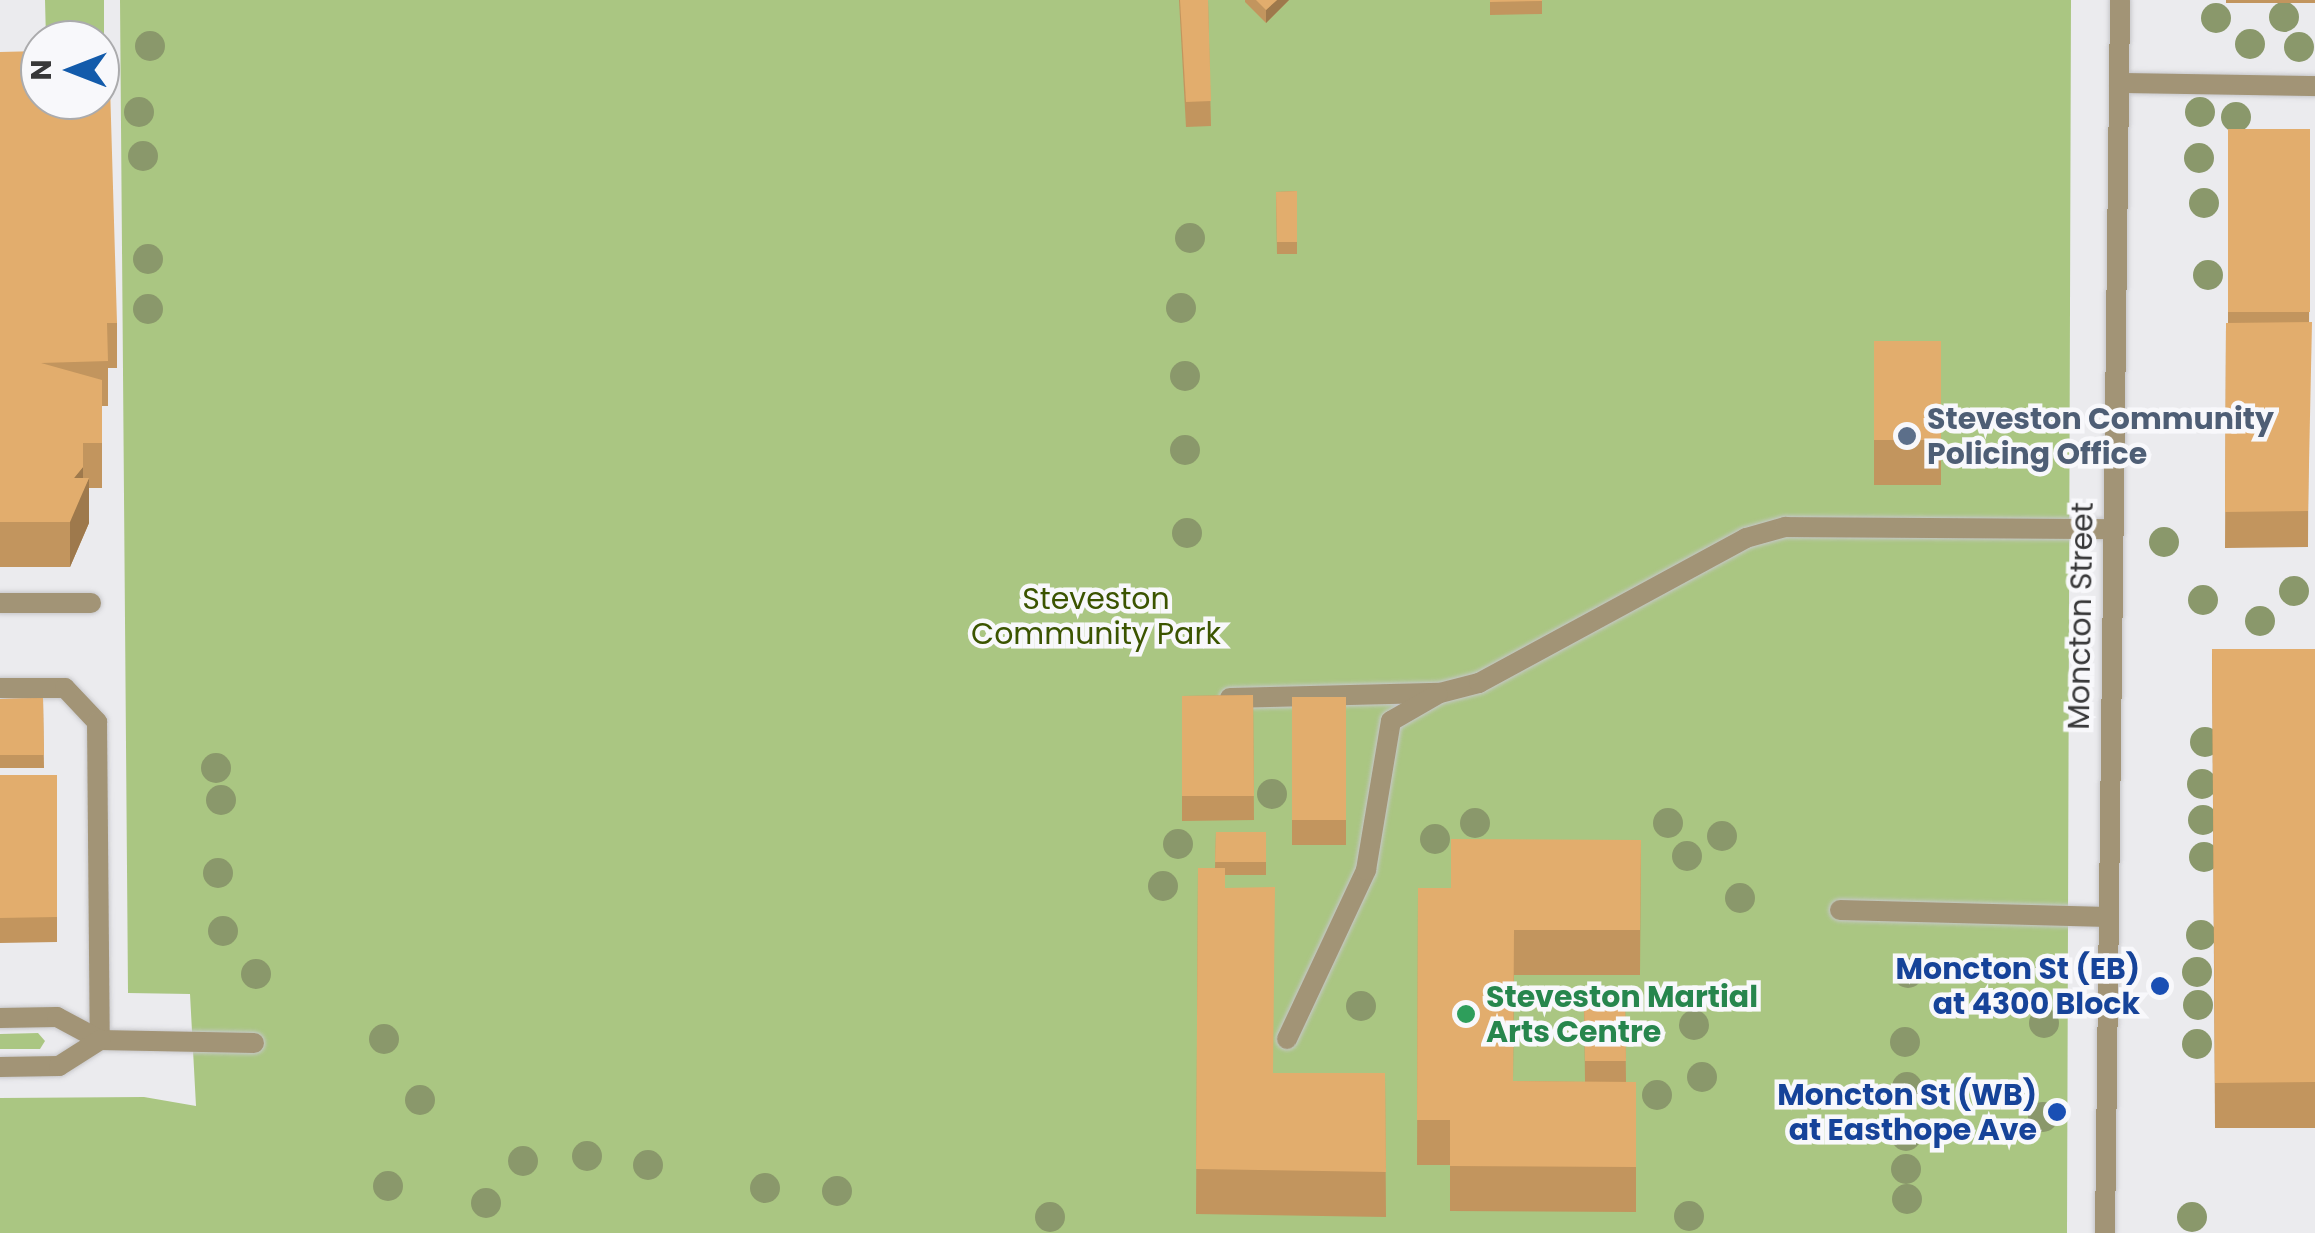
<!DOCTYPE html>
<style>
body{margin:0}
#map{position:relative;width:2315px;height:1233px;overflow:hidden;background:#ebebee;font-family:Poppins,sans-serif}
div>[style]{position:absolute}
.green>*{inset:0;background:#aac682}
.roads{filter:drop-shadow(0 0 2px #c7c7ca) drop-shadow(0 0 2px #c7c7ca)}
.service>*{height:20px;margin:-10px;padding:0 10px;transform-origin:10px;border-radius:10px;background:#a29476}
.minor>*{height:20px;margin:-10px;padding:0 10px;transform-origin:10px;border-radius:10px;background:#a29476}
.tertiary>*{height:20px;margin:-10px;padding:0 10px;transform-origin:10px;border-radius:10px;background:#a29476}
.trees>*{width:30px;height:30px;margin:-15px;border-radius:50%;background:#8a986b}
.wall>*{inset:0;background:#c2955e}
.shaded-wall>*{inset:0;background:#9e794c}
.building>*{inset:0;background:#e2ad6d}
.dots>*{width:28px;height:28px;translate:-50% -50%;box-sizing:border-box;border:5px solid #f8f8fb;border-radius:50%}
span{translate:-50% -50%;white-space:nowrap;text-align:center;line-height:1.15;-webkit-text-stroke:9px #f8f8fb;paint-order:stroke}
.service-label{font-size:30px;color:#4e5e75;font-weight:700}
.left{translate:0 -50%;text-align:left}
.park-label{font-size:30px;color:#3b5400}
.street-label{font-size:30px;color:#383839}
.transit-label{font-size:30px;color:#164399;font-weight:700}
.right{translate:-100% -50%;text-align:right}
.leisure-label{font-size:30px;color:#27864d;font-weight:700}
.north{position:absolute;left:20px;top:20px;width:100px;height:100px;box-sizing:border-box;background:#f8f8fb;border:2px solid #ababad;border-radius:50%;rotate:270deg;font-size:28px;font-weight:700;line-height:40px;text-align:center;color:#383839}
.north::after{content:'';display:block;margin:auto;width:35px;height:45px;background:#135bab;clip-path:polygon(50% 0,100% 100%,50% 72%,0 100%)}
</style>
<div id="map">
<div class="green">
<div style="clip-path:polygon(45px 0,104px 0,104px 46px,100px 40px,46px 40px)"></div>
<div style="clip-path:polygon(120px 0,2071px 0,2067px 1233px,0 1233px,0 1098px,144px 1097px,196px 1106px,190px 994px,128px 993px)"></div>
<div style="clip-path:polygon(38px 1033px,45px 1041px,40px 1049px,0 1049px,0 1034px)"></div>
</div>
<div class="roads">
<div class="service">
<div style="left:0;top:603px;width:91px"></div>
<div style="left:0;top:688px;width:65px"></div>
<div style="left:65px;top:688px;width:47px;rotate:46.7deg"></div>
<div style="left:97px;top:722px;width:318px;rotate:89.5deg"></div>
<div style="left:1230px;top:698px;width:210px;rotate:-1.4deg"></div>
<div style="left:1440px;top:693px;width:40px;rotate:-14.4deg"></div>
<div style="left:1479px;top:683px;width:304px;rotate:-28.5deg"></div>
<div style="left:1746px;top:538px;width:41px;rotate:-15.8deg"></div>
<div style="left:1785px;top:527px;width:327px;rotate:0.4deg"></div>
<div style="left:1840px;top:910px;width:268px;rotate:1.5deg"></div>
<div style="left:1287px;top:1039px;width:187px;rotate:-64.9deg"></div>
<div style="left:1366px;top:870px;width:151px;rotate:-80.5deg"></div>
<div style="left:1391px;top:721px;width:54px;rotate:-29.9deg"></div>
</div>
<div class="minor">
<div style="left:2119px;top:83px;width:196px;rotate:0.9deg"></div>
<div style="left:0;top:1018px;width:57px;rotate:-1deg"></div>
<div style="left:57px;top:1017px;width:49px;rotate:28.1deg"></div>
<div style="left:100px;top:1040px;width:154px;rotate:1.1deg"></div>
<div style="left:0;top:1067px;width:59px;rotate:-1deg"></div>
<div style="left:59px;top:1066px;width:49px;rotate:-32.4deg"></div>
</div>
<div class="tertiary">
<div style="left:2105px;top:1233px;width:1233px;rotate:-89.3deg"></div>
</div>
</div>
<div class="trees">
<div style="left:2284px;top:17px"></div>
<div style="left:2216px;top:18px"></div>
<div style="left:2250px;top:44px"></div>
<div style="left:150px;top:46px"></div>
<div style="left:2299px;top:47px"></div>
<div style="left:139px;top:112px"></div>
<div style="left:2200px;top:112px"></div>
<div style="left:2236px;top:117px"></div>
<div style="left:143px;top:156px"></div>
<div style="left:2199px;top:158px"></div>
<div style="left:2204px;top:203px"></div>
<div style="left:1190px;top:238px"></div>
<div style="left:148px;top:259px"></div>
<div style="left:2208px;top:275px"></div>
<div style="left:1181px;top:308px"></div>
<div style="left:148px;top:309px"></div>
<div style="left:1185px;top:376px"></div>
<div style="left:1185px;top:450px"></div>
<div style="left:1187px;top:533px"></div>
<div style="left:2164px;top:542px"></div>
<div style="left:2294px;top:591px"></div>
<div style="left:2203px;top:600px"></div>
<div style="left:2260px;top:621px"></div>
<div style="left:2205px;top:742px"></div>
<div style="left:216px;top:768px"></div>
<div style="left:2202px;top:784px"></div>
<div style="left:1272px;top:794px"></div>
<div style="left:221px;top:800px"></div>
<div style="left:2203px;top:820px"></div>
<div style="left:1475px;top:823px"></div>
<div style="left:1668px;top:823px"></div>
<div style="left:1722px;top:836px"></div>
<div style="left:1435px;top:839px"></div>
<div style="left:1178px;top:844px"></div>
<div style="left:1687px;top:856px"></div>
<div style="left:2204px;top:857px"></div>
<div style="left:218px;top:873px"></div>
<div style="left:1163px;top:886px"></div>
<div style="left:1740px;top:898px"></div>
<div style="left:223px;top:931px"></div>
<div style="left:2201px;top:935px"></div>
<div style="left:2197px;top:972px"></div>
<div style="left:1908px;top:973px"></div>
<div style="left:256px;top:974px"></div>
<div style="left:2198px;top:1005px"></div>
<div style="left:1361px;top:1006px"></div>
<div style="left:2044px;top:1023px"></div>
<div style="left:1694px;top:1025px"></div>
<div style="left:384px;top:1039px"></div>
<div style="left:1905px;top:1042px"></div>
<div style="left:2197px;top:1044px"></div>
<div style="left:1702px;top:1077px"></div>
<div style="left:1907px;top:1087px"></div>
<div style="left:1657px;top:1095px"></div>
<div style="left:420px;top:1100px"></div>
<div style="left:2043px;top:1117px"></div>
<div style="left:1906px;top:1136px"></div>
<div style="left:587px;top:1156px"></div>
<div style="left:523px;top:1161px"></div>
<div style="left:648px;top:1165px"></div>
<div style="left:1906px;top:1169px"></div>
<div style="left:388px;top:1186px"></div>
<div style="left:765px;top:1188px"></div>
<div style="left:837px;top:1191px"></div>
<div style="left:1907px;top:1199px"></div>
<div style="left:486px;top:1203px"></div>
<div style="left:1689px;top:1216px"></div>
<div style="left:1050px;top:1217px"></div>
<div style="left:2192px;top:1217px"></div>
</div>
<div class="wall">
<div style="clip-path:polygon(1179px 0,1208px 0,1211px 126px,1186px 127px)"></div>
<div style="clip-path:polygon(1245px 0,1289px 0,1266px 23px,1245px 2px)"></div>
<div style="clip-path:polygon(1490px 0,1542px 0,1542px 14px,1490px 15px)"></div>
<div style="clip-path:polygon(2226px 0,2315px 0,2315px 3px,2226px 3px)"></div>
<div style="clip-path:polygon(0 52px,117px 323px,117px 368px,108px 368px,108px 406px,102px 406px,102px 488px,89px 488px,89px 523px,70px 567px,0 567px)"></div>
<div style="clip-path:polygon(2228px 129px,2310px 129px,2308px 547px,2225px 548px,2226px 323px,2228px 323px)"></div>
<div style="clip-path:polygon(1297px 191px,1297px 254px,1277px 254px,1276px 192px)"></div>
<div style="clip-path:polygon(1874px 341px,1941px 341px,1941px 485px,1874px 485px)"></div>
<div style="clip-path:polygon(2212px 649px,2315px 649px,2315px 1128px,2215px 1128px)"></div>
<div style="clip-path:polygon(1253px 695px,1254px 820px,1182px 821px,1182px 696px)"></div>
<div style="clip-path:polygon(1292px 697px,1346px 697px,1346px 845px,1292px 845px)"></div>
<div style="clip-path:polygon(43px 698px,44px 768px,0 768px,0 699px)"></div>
<div style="clip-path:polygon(0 775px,57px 775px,57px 942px,0 943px)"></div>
<div style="clip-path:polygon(1216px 832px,1266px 832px,1266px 875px,1225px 875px,1225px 888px,1273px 1073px,1385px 1073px,1386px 1217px,1196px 1214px,1198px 868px,1215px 868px)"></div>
<div style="clip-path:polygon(1641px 840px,1640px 975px,1514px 975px,1513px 1081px,1585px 1082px,1584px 996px,1625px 995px,1626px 1082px,1636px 1082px,1636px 1212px,1450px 1211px,1450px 1165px,1417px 1165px,1418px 888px,1451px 888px)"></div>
</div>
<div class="shaded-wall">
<div style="clip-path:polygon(1277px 0,1289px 0,1266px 23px,1266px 10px)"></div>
<div style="clip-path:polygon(83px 467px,83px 491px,89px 478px,89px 523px,70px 567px,70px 522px,74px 478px)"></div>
</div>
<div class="building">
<div style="clip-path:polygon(1180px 0,1208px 0,1211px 101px,1186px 102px)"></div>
<div style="clip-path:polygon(1256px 0,1277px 0,1266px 10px)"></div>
<div style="clip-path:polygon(1490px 0,1542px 0,1542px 1px,1490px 2px)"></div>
<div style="clip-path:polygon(40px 51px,40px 100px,100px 100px,100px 51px,109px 51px,117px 323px,107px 323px,108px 361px,41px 363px,102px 380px,102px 443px,83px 443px,83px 467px,74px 478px,89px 478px,70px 522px,0 522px,0 52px)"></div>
<div style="clip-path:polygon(2228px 129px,2310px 129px,2310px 312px,2228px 312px)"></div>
<div style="clip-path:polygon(1297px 191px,1297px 242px,1277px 242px,1276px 192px)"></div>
<div style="clip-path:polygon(2312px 322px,2308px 511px,2225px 512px,2226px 323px)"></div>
<div style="clip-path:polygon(1874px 341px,1941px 341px,1941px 440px,1874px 440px)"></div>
<div style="clip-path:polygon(2212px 649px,2315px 649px,2315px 1082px,2215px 1083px)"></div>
<div style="clip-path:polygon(1253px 695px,1254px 796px,1182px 796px,1182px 696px)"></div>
<div style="clip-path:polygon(1292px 697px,1346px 697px,1346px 820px,1292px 820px)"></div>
<div style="clip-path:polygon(43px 698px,44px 755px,0 755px,0 699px)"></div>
<div style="clip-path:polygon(0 775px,57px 775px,57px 917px,0 918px)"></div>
<div style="clip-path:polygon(1216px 832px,1266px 832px,1266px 862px,1215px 862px)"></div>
<div style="clip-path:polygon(1451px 839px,1641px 840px,1640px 930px,1514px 930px,1513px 1081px,1636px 1082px,1636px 1167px,1450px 1166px,1450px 1120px,1417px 1120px,1418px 888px,1451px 888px)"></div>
<div style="clip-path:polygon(1198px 868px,1225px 868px,1225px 888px,1275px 887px,1273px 1073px,1385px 1073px,1386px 1172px,1196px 1169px)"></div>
<div style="clip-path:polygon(1625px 995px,1626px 1061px,1585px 1061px,1584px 996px)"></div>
</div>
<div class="dots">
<div style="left:1907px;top:436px;background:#5c6f8a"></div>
<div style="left:2160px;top:986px;background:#1a4fb4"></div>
<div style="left:1466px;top:1014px;background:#2e9e5b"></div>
<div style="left:2057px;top:1112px;background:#1a4fb4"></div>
</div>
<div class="service-label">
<span class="left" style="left:1927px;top:436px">Steveston Community<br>Policing Office</span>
</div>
<div class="park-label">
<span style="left:1096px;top:616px">Steveston<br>Community Park</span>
</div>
<div class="street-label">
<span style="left:2081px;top:616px;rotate:-89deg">Moncton Street</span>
</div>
<div class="transit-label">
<span class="right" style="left:2140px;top:986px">Moncton St (EB)<br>at 4300 Block</span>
<span class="right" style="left:2037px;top:1112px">Moncton St (WB)<br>at Easthope Ave</span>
</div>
<div class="leisure-label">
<span class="left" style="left:1486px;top:1014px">Steveston Martial<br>Arts Centre</span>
</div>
<div class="north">N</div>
</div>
